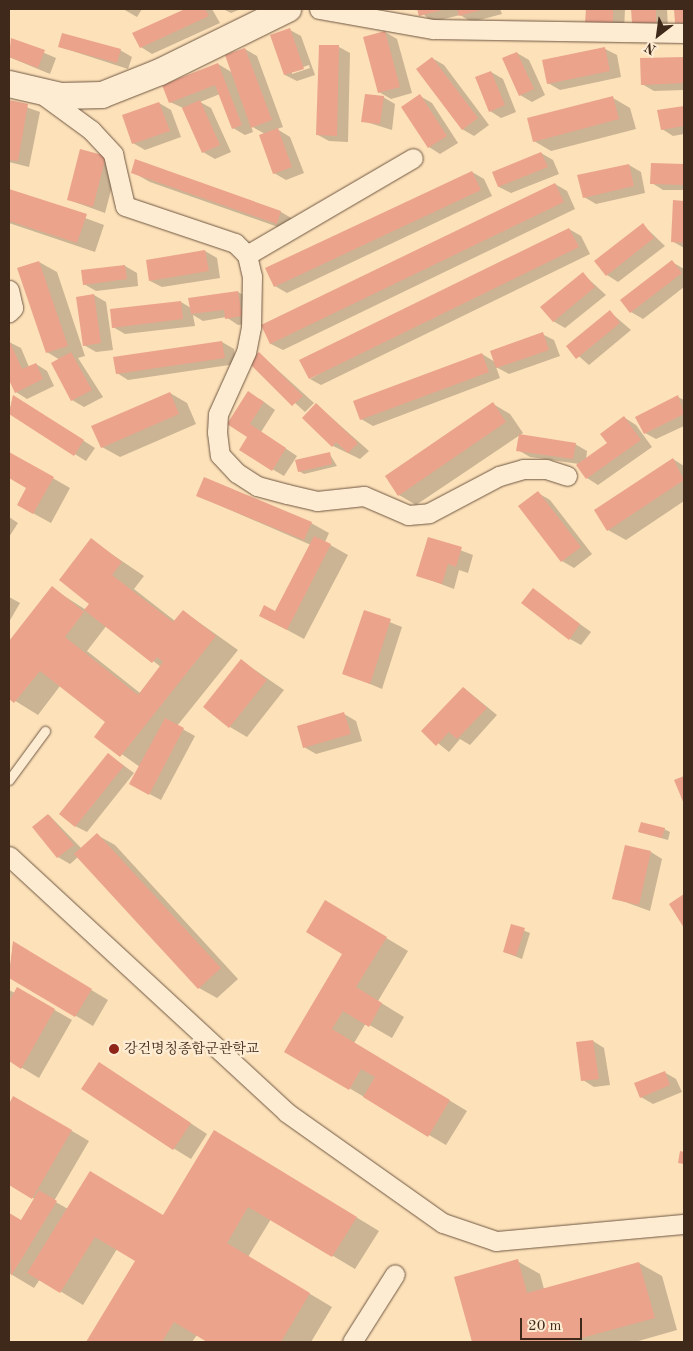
<!DOCTYPE html>
<meta charset="utf-8">
<style>
body{margin:0}
#map{position:relative;width:693px;height:1351px;overflow:hidden;background:#fde1b9;font-family:"Old Standard TT","Noto Serif KR",serif}
div>[style]{position:absolute}
.shadow>*{inset:0;background:#0003}
.building>*{inset:0;background:#eba38c}
.roads{filter:drop-shadow(0 0 1px #6e5742) drop-shadow(0 0 1px #6e5742)}
.lane>*{height:9px;margin:-4.5px;padding:0 4.5px;transform-origin:4.5px;border-radius:4.5px;background:#feecd2}
.street>*{height:19px;margin:-9.5px;padding:0 9.5px;transform-origin:9.5px;border-radius:9.5px;background:#feecd2}
.secondary>*{height:26px;margin:-13px;padding:0 13px;transform-origin:13px;border-radius:13px;background:#feecd2}
.dots>*{width:14px;height:14px;translate:-50% -50%;box-sizing:border-box;border:2px solid #feecd2;border-radius:50%}
span{translate:-50% -50%;white-space:nowrap;text-align:center;line-height:1.15;-webkit-text-stroke:5px #feecd2;paint-order:stroke}
.poi-label{font-size:14px;color:#3f291b}
.left{translate:0 -50%;text-align:left}
.frame{position:absolute;inset:0;border:10px solid #3f291b;pointer-events:none}
.north{position:absolute;left:633px;top:10px;width:50px;height:50px;-webkit-text-stroke:4px #feecd2;paint-order:stroke;rotate:210deg;font-size:14px;font-weight:700;line-height:20px;text-align:center;color:#3f291b}
.north::after{content:'';display:block;margin:auto;width:18px;height:22px;background:#3f291b;clip-path:polygon(50% 0,100% 100%,50% 72%,0 100%)}
.scale{position:absolute;left:520px;top:1318px;width:62px;height:22px;box-sizing:border-box;border:2px solid #3f291b;border-top:0;padding-left:6px;font-size:15px;line-height:18px;white-space:nowrap;color:#3f291b;-webkit-text-stroke:4px #feecd2;paint-order:stroke}
</style>
<div id="map">
<div class="shadow">
<div style="clip-path:polygon(123px 9px,142px 9px,137px 17px)"></div>
<div style="clip-path:polygon(188px 9px,212px 9px,220px 23px,152px 54px,141px 47px,134px 34px)"></div>
<div style="clip-path:polygon(223px 9px,241px 9px,231px 13px)"></div>
<div style="clip-path:polygon(418px 9px,500px 9px,502px 14px,472px 22px,460px 15px,432px 22px)"></div>
<div style="clip-path:polygon(587px 9px,625px 9px,624px 30px,586px 22px)"></div>
<div style="clip-path:polygon(632px 9px,667px 9px,668px 29px,633px 22px)"></div>
<div style="clip-path:polygon(evenodd,290px 30px,301px 36px,315px 75px,297px 81px,285px 75px,290px 30px,309px 65px,310px 68px,292px 74px,292px 71px,309px 65px)"></div>
<div style="clip-path:polygon(385px 32px,397px 39px,412px 93px,391px 99px,379px 92px)"></div>
<div style="clip-path:polygon(12px 39px,56px 58px,50px 74px,9px 57px)"></div>
<div style="clip-path:polygon(60px 47px,120px 50px,132px 57px,128px 69px)"></div>
<div style="clip-path:polygon(339px 47px,350px 53px,348px 142px,329px 141px,318px 135px)"></div>
<div style="clip-path:polygon(245px 49px,257px 56px,283px 127px,277px 129px,290px 137px,304px 173px,286px 180px,274px 173px,265px 134px,251px 126px,253px 132px,245px 135px,233px 128px,220px 94px,200px 102px,211px 108px,231px 152px,215px 159px,203px 152px,183px 108px,170px 102px,218px 64px,233px 73px)"></div>
<div style="clip-path:polygon(605px 49px,617px 55px,621px 77px,560px 90px,548px 83px)"></div>
<div style="clip-path:polygon(517px 53px,529px 60px,545px 95px,532px 102px,520px 95px,504px 59px)"></div>
<div style="clip-path:polygon(432px 58px,444px 65px,489px 125px,474px 136px,462px 129px)"></div>
<div style="clip-path:polygon(684px 58px,684px 90px,654px 91px,642px 84px,641px 60px)"></div>
<div style="clip-path:polygon(491px 72px,503px 79px,516px 112px,501px 118px,490px 111px)"></div>
<div style="clip-path:polygon(420px 96px,432px 103px,458px 143px,440px 154px,429px 147px)"></div>
<div style="clip-path:polygon(383px 97px,395px 104px,392px 130px,363px 121px)"></div>
<div style="clip-path:polygon(613px 98px,630px 108px,636px 129px,551px 151px,534px 141px)"></div>
<div style="clip-path:polygon(9px 101px,40px 112px,29px 167px,9px 162px)"></div>
<div style="clip-path:polygon(159px 103px,171px 110px,181px 137px,145px 150px,133px 143px)"></div>
<div style="clip-path:polygon(684px 107px,684px 134px,673px 136px,662px 129px,659px 111px)"></div>
<div style="clip-path:polygon(81px 151px,118px 164px,105px 213px,69px 200px)"></div>
<div style="clip-path:polygon(541px 153px,553px 160px,559px 174px,511px 193px,499px 187px,494px 173px)"></div>
<div style="clip-path:polygon(136px 161px,281px 212px,298px 222px,295px 233px,150px 182px,132px 172px)"></div>
<div style="clip-path:polygon(652px 164px,684px 165px,684px 190px,663px 190px,652px 183px)"></div>
<div style="clip-path:polygon(629px 165px,641px 172px,645px 193px,596px 204px,584px 197px)"></div>
<div style="clip-path:polygon(472px 172px,484px 179px,492px 196px,287px 293px,275px 286px)"></div>
<div style="clip-path:polygon(555px 184px,567px 191px,575px 209px,283px 350px,271px 344px,263px 326px)"></div>
<div style="clip-path:polygon(9px 190px,104px 225px,95px 252px,9px 223px)"></div>
<div style="clip-path:polygon(674px 202px,684px 202px,684px 248px,672px 241px)"></div>
<div style="clip-path:polygon(643px 225px,665px 246px,618px 282px,607px 275px)"></div>
<div style="clip-path:polygon(569px 229px,581px 236px,590px 254px,321px 385px,310px 379px)"></div>
<div style="clip-path:polygon(205px 251px,217px 258px,220px 278px,162px 287px,150px 281px)"></div>
<div style="clip-path:polygon(39px 262px,57px 272px,85px 356px,78px 358px,103px 397px,84px 407px,72px 400px,60px 360px,47px 352px)"></div>
<div style="clip-path:polygon(672px 262px,684px 269px,684px 287px,643px 319px,631px 312px,622px 300px)"></div>
<div style="clip-path:polygon(125px 266px,137px 273px,138px 286px,96px 291px,84px 284px)"></div>
<div style="clip-path:polygon(583px 274px,606px 295px,565px 328px,553px 321px)"></div>
<div style="clip-path:polygon(238px 292px,250px 299px,254px 323px,238px 325px,226px 317px,203px 321px,193px 315px,195px 326px,125px 334px,113px 327px,181px 302px,191px 308px,190px 299px)"></div>
<div style="clip-path:polygon(94px 295px,106px 302px,113px 350px,96px 352px,84px 345px)"></div>
<div style="clip-path:polygon(610px 312px,631px 330px,589px 365px,567px 346px)"></div>
<div style="clip-path:polygon(542px 334px,554px 340px,560px 356px,509px 374px,496px 367px,500px 378px,373px 426px,361px 419px,482px 354px,495px 362px)"></div>
<div style="clip-path:polygon(9px 342px,21px 348px,29px 367px,36px 364px,47px 371px,54px 386px,27px 399px,16px 392px,9px 378px)"></div>
<div style="clip-path:polygon(222px 342px,234px 349px,236px 364px,128px 380px,117px 373px)"></div>
<div style="clip-path:polygon(259px 353px,314px 403px,305px 412px,250px 362px)"></div>
<div style="clip-path:polygon(170px 393px,187px 403px,196px 424px,120px 457px,102px 447px)"></div>
<div style="clip-path:polygon(13px 396px,95px 448px,86px 461px,9px 413px)"></div>
<div style="clip-path:polygon(678px 397px,684px 400px,684px 426px,656px 439px,645px 433px)"></div>
<div style="clip-path:polygon(260px 399px,275px 410px,261px 432px,297px 456px,284px 476px,272px 469px,249px 437px,228px 424px)"></div>
<div style="clip-path:polygon(316px 404px,369px 451px,360px 459px,333px 446px)"></div>
<div style="clip-path:polygon(493px 404px,510px 414px,523px 433px,416px 505px,399px 495px)"></div>
<div style="clip-path:polygon(625px 418px,636px 425px,652px 447px,598px 485px,587px 478px,579px 464px,530px 457px,518px 450px,575px 444px,587px 451px,586px 460px,609px 444px)"></div>
<div style="clip-path:polygon(9px 453px,70px 488px,51px 523px,18px 505px,28px 487px,9px 477px)"></div>
<div style="clip-path:polygon(329px 453px,337px 466px,304px 474px,299px 471px)"></div>
<div style="clip-path:polygon(673px 459px,684px 466px,684px 501px,626px 540px,608px 530px)"></div>
<div style="clip-path:polygon(538px 493px,550px 500px,592px 554px,574px 568px,562px 561px,520px 507px)"></div>
<div style="clip-path:polygon(198px 496px,311px 523px,329px 533px,325px 542px,348px 555px,304px 639px,278px 625px,276px 612px,311px 545px)"></div>
<div style="clip-path:polygon(9px 517px,18px 523px,9px 537px)"></div>
<div style="clip-path:polygon(428px 538px,473px 555px,468px 573px,459px 570px,454px 589px,417px 575px)"></div>
<div style="clip-path:polygon(evenodd,91px 540px,144px 576px,134px 589px,175px 621px,183px 611px,238px 650px,177px 726px,195px 736px,161px 800px,142px 790px,140px 767px,96px 736px,107px 722px,60px 686px,38px 715px,9px 697px,9px 643px,52px 588px,86px 610px,90px 603px,91px 540px,107px 625px,161px 667px,140px 693px,87px 651px,107px 625px)"></div>
<div style="clip-path:polygon(533px 590px,591px 632px,581px 645px,570px 639px)"></div>
<div style="clip-path:polygon(9px 597px,20px 603px,9px 622px)"></div>
<div style="clip-path:polygon(364px 612px,402px 627px,382px 689px,344px 673px)"></div>
<div style="clip-path:polygon(242px 661px,284px 690px,247px 737px,230px 727px)"></div>
<div style="clip-path:polygon(464px 688px,497px 715px,470px 745px,460px 739px,449px 752px,423px 731px)"></div>
<div style="clip-path:polygon(344px 714px,356px 721px,362px 741px,316px 754px,304px 747px)"></div>
<div style="clip-path:polygon(108px 754px,134px 773px,87px 832px,75px 826px)"></div>
<div style="clip-path:polygon(49px 815px,82px 849px,97px 835px,115px 845px,238px 979px,217px 998px,199px 988px,78px 857px,70px 864px,58px 857px)"></div>
<div style="clip-path:polygon(664px 829px,670px 832px,668px 840px,639px 832px)"></div>
<div style="clip-path:polygon(651px 852px,662px 859px,650px 911px,614px 898px)"></div>
<div style="clip-path:polygon(348px 915px,408px 951px,378px 1001px,404px 1017px,392px 1038px,366px 1023px,354px 1043px,467px 1111px,446px 1145px,286px 1051px,344px 953px)"></div>
<div style="clip-path:polygon(512px 926px,530px 933px,522px 959px,504px 952px)"></div>
<div style="clip-path:polygon(13px 943px,108px 1000px,93px 1026px,9px 976px)"></div>
<div style="clip-path:polygon(18px 989px,72px 1020px,39px 1078px,9px 1060px,9px 990px,15px 993px)"></div>
<div style="clip-path:polygon(593px 1041px,604px 1048px,610px 1085px,594px 1087px,583px 1080px)"></div>
<div style="clip-path:polygon(664px 1072px,676px 1079px,682px 1092px,653px 1104px,641px 1097px)"></div>
<div style="clip-path:polygon(116px 1074px,207px 1134px,191px 1159px,173px 1148px)"></div>
<div style="clip-path:polygon(14px 1097px,89px 1141px,54px 1201px,68px 1209px,164px 1216px,237px 1145px,379px 1231px,355px 1269px,271px 1219px,248px 1257px,332px 1307px,311px 1342px,209px 1342px,197px 1335px,192px 1342px,87px 1342px,137px 1261px,117px 1249px,83px 1305px,40px 1279px,34px 1288px,9px 1273px,9px 1245px,13px 1245px,9px 1243px,9px 1213px,22px 1221px,35px 1199px,9px 1184px,9px 1106px)"></div>
<div style="clip-path:polygon(517px 1261px,540px 1274px,544px 1289px,639px 1263px,662px 1276px,677px 1330px,635px 1342px,473px 1342px,455px 1278px)"></div>
</div>
<div class="building">
<div style="clip-path:polygon(185px 9px,205px 9px,209px 16px,140px 48px,132px 33px)"></div>
<div style="clip-path:polygon(417px 9px,446px 9px,419px 16px)"></div>
<div style="clip-path:polygon(457px 9px,485px 9px,459px 16px)"></div>
<div style="clip-path:polygon(586px 9px,613px 9px,613px 24px,585px 23px)"></div>
<div style="clip-path:polygon(631px 9px,656px 9px,656px 23px,632px 23px)"></div>
<div style="clip-path:polygon(674px 9px,684px 9px,684px 23px,675px 23px)"></div>
<div style="clip-path:polygon(290px 28px,304px 69px,284px 75px,270px 35px)"></div>
<div style="clip-path:polygon(385px 31px,400px 87px,378px 93px,363px 37px)"></div>
<div style="clip-path:polygon(62px 33px,121px 49px,117px 63px,58px 47px)"></div>
<div style="clip-path:polygon(11px 38px,45px 50px,38px 68px,9px 57px)"></div>
<div style="clip-path:polygon(319px 45px,339px 45px,337px 136px,316px 135px)"></div>
<div style="clip-path:polygon(605px 47px,610px 71px,547px 84px,542px 60px)"></div>
<div style="clip-path:polygon(245px 48px,272px 120px,251px 128px,225px 55px)"></div>
<div style="clip-path:polygon(517px 52px,534px 89px,519px 96px,502px 58px)"></div>
<div style="clip-path:polygon(432px 57px,478px 118px,462px 130px,416px 69px)"></div>
<div style="clip-path:polygon(684px 57px,684px 83px,641px 85px,640px 58px)"></div>
<div style="clip-path:polygon(218px 63px,242px 125px,232px 129px,215px 85px,169px 103px,162px 85px)"></div>
<div style="clip-path:polygon(491px 71px,505px 105px,489px 112px,475px 77px)"></div>
<div style="clip-path:polygon(365px 94px,384px 96px,380px 124px,361px 122px)"></div>
<div style="clip-path:polygon(420px 94px,447px 136px,428px 148px,401px 107px)"></div>
<div style="clip-path:polygon(613px 96px,619px 119px,533px 142px,527px 118px)"></div>
<div style="clip-path:polygon(9px 100px,28px 104px,18px 161px,9px 160px)"></div>
<div style="clip-path:polygon(200px 100px,220px 145px,202px 153px,182px 108px)"></div>
<div style="clip-path:polygon(159px 102px,170px 131px,132px 144px,122px 115px)"></div>
<div style="clip-path:polygon(684px 106px,684px 126px,661px 130px,657px 110px)"></div>
<div style="clip-path:polygon(278px 128px,292px 167px,273px 174px,259px 135px)"></div>
<div style="clip-path:polygon(80px 149px,106px 156px,93px 207px,67px 200px)"></div>
<div style="clip-path:polygon(541px 152px,548px 167px,498px 187px,492px 172px)"></div>
<div style="clip-path:polygon(135px 159px,281px 211px,277px 224px,131px 173px)"></div>
<div style="clip-path:polygon(651px 163px,684px 164px,684px 185px,650px 184px)"></div>
<div style="clip-path:polygon(629px 164px,634px 186px,583px 198px,577px 175px)"></div>
<div style="clip-path:polygon(472px 171px,481px 190px,274px 287px,265px 268px)"></div>
<div style="clip-path:polygon(555px 183px,564px 202px,270px 344px,261px 325px)"></div>
<div style="clip-path:polygon(9px 189px,87px 214px,77px 243px,9px 221px)"></div>
<div style="clip-path:polygon(673px 200px,684px 201px,684px 243px,671px 242px)"></div>
<div style="clip-path:polygon(643px 223px,654px 238px,606px 276px,594px 261px)"></div>
<div style="clip-path:polygon(569px 228px,579px 247px,309px 379px,299px 360px)"></div>
<div style="clip-path:polygon(205px 250px,209px 271px,149px 281px,146px 260px)"></div>
<div style="clip-path:polygon(672px 260px,682px 273px,630px 313px,620px 300px)"></div>
<div style="clip-path:polygon(39px 261px,68px 346px,46px 353px,17px 268px)"></div>
<div style="clip-path:polygon(125px 265px,127px 279px,83px 285px,81px 270px)"></div>
<div style="clip-path:polygon(583px 272px,595px 287px,553px 322px,540px 307px)"></div>
<div style="clip-path:polygon(238px 291px,242px 316px,225px 319px,224px 310px,191px 314px,188px 298px)"></div>
<div style="clip-path:polygon(94px 294px,101px 343px,83px 346px,76px 297px)"></div>
<div style="clip-path:polygon(181px 301px,183px 319px,112px 328px,110px 309px)"></div>
<div style="clip-path:polygon(610px 310px,620px 323px,576px 359px,566px 346px)"></div>
<div style="clip-path:polygon(543px 332px,549px 350px,496px 368px,490px 351px)"></div>
<div style="clip-path:polygon(9px 340px,22px 369px,36px 363px,43px 379px,15px 393px,9px 380px)"></div>
<div style="clip-path:polygon(222px 341px,225px 358px,116px 374px,113px 357px)"></div>
<div style="clip-path:polygon(71px 352px,92px 390px,71px 401px,51px 363px)"></div>
<div style="clip-path:polygon(259px 352px,303px 396px,292px 406px,248px 362px)"></div>
<div style="clip-path:polygon(482px 353px,489px 372px,360px 420px,353px 401px)"></div>
<div style="clip-path:polygon(248px 391px,264px 402px,250px 424px,286px 448px,272px 471px,239px 450px,247px 437px,227px 424px)"></div>
<div style="clip-path:polygon(170px 392px,179px 414px,101px 448px,91px 426px)"></div>
<div style="clip-path:polygon(13px 395px,84px 440px,74px 456px,9px 414px)"></div>
<div style="clip-path:polygon(678px 395px,684px 414px,644px 434px,635px 417px)"></div>
<div style="clip-path:polygon(493px 402px,506px 422px,398px 496px,385px 476px)"></div>
<div style="clip-path:polygon(316px 403px,358px 443px,348px 453px,336px 442px,332px 447px,302px 418px)"></div>
<div style="clip-path:polygon(624px 416px,641px 440px,586px 479px,576px 465px,607px 443px,600px 434px)"></div>
<div style="clip-path:polygon(519px 434px,576px 443px,573px 459px,516px 451px)"></div>
<div style="clip-path:polygon(9px 452px,54px 477px,33px 514px,17px 505px,26px 488px,9px 478px)"></div>
<div style="clip-path:polygon(330px 452px,332px 464px,298px 472px,295px 460px)"></div>
<div style="clip-path:polygon(673px 458px,684px 480px,607px 531px,594px 510px)"></div>
<div style="clip-path:polygon(204px 477px,312px 522px,304px 540px,196px 496px)"></div>
<div style="clip-path:polygon(538px 491px,581px 547px,561px 562px,518px 506px)"></div>
<div style="clip-path:polygon(314px 536px,331px 544px,287px 630px,259px 616px,264px 605px,275px 611px)"></div>
<div style="clip-path:polygon(428px 537px,462px 547px,456px 567px,448px 564px,442px 584px,416px 576px)"></div>
<div style="clip-path:polygon(91px 538px,122px 562px,112px 575px,173px 622px,183px 610px,216px 636px,120px 757px,94px 737px,105px 722px,40px 671px,14px 703px,9px 699px,9px 641px,52px 586px,84px 612px,65px 637px,138px 695px,163px 662px,157px 657px,152px 663px,84px 610px,89px 604px,59px 580px)"></div>
<div style="clip-path:polygon(533px 588px,580px 624px,569px 640px,521px 603px)"></div>
<div style="clip-path:polygon(364px 610px,391px 619px,370px 684px,342px 674px)"></div>
<div style="clip-path:polygon(241px 659px,267px 680px,229px 728px,203px 707px)"></div>
<div style="clip-path:polygon(463px 687px,487px 708px,457px 739px,449px 732px,436px 746px,421px 731px)"></div>
<div style="clip-path:polygon(344px 712px,351px 734px,303px 748px,297px 726px)"></div>
<div style="clip-path:polygon(165px 718px,184px 728px,149px 795px,129px 784px)"></div>
<div style="clip-path:polygon(108px 753px,124px 766px,75px 827px,59px 814px)"></div>
<div style="clip-path:polygon(684px 776px,684px 804px,674px 780px)"></div>
<div style="clip-path:polygon(48px 814px,74px 845px,57px 858px,32px 827px)"></div>
<div style="clip-path:polygon(641px 822px,665px 828px,662px 838px,638px 832px)"></div>
<div style="clip-path:polygon(97px 833px,221px 968px,198px 989px,74px 854px)"></div>
<div style="clip-path:polygon(625px 845px,651px 851px,639px 905px,612px 899px)"></div>
<div style="clip-path:polygon(684px 894px,684px 928px,669px 904px)"></div>
<div style="clip-path:polygon(325px 900px,387px 937px,356px 987px,382px 1003px,369px 1027px,343px 1011px,332px 1029px,450px 1100px,428px 1137px,363px 1097px,375px 1077px,361px 1069px,349px 1090px,284px 1052px,342px 954px,306px 932px)"></div>
<div style="clip-path:polygon(511px 924px,525px 928px,516px 956px,503px 952px)"></div>
<div style="clip-path:polygon(13px 941px,92px 989px,75px 1017px,9px 978px)"></div>
<div style="clip-path:polygon(17px 987px,55px 1009px,21px 1069px,9px 1061px,9px 1002px)"></div>
<div style="clip-path:polygon(593px 1040px,599px 1079px,581px 1081px,576px 1042px)"></div>
<div style="clip-path:polygon(99px 1062px,191px 1123px,173px 1150px,81px 1089px)"></div>
<div style="clip-path:polygon(665px 1071px,670px 1085px,640px 1098px,634px 1083px)"></div>
<div style="clip-path:polygon(13px 1096px,72px 1130px,32px 1199px,9px 1185px,9px 1104px)"></div>
<div style="clip-path:polygon(214px 1130px,357px 1217px,332px 1257px,248px 1207px,227px 1243px,310px 1293px,281px 1342px,207px 1342px,174px 1322px,162px 1342px,86px 1342px,135px 1261px,95px 1237px,60px 1293px,27px 1273px,90px 1171px,163px 1215px)"></div>
<div style="clip-path:polygon(680px 1151px,684px 1152px,684px 1164px,678px 1163px)"></div>
<div style="clip-path:polygon(39px 1190px,57px 1201px,11px 1276px,9px 1213px,21px 1220px)"></div>
<div style="clip-path:polygon(518px 1259px,527px 1293px,639px 1262px,655px 1318px,567px 1342px,472px 1342px,454px 1277px)"></div>
</div>
<div class="roads">
<div class="lane">
<div style="left:9px;top:780px;width:61px;rotate:-53.7deg"></div>
</div>
<div class="street">
<div style="left:319px;top:9px;width:116px;rotate:10deg"></div>
<div style="left:433px;top:29px;width:251px;rotate:0.9deg"></div>
<div style="left:42px;top:94px;width:61px;rotate:36.3deg"></div>
<div style="left:91px;top:130px;width:33px;rotate:47deg"></div>
<div style="left:113px;top:154px;width:53px;rotate:77deg"></div>
<div style="left:125px;top:206px;width:116px;rotate:18.6deg"></div>
<div style="left:235px;top:243px;width:17px;rotate:45deg"></div>
<div style="left:247px;top:255px;width:22px;rotate:77deg"></div>
<div style="left:252px;top:276px;width:51px;rotate:91.1deg"></div>
<div style="left:251px;top:327px;width:25px;rotate:101deg"></div>
<div style="left:246px;top:352px;width:68px;rotate:114.3deg"></div>
<div style="left:218px;top:414px;width:18px;rotate:93deg"></div>
<div style="left:217px;top:432px;width:23px;rotate:83deg"></div>
<div style="left:220px;top:455px;width:25px;rotate:47deg"></div>
<div style="left:237px;top:473px;width:24px;rotate:33deg"></div>
<div style="left:257px;top:486px;width:31px;rotate:15deg"></div>
<div style="left:287px;top:494px;width:31px;rotate:13deg"></div>
<div style="left:317px;top:501px;width:47px;rotate:-6.1deg"></div>
<div style="left:364px;top:496px;width:48px;rotate:23.4deg"></div>
<div style="left:408px;top:515px;width:21px;rotate:-5deg"></div>
<div style="left:429px;top:513px;width:79px;rotate:-27.9deg"></div>
<div style="left:499px;top:476px;width:25px;rotate:-16deg"></div>
<div style="left:523px;top:469px;width:23px"></div>
<div style="left:546px;top:469px;width:22px;rotate:18deg"></div>
<div style="left:247px;top:255px;width:192px;rotate:-30.3deg"></div>
<div style="left:9px;top:290px;width:18px;rotate:77deg"></div>
<div style="left:13px;top:308px;width:6px;rotate:135deg"></div>
<div style="left:9px;top:856px;width:377px;rotate:42.7deg"></div>
<div style="left:286px;top:1112px;width:192px;rotate:35.3deg"></div>
<div style="left:443px;top:1223px;width:56px;rotate:18.8deg"></div>
<div style="left:496px;top:1241px;width:189px;rotate:-5.2deg"></div>
<div style="left:352px;top:1342px;width:80px;rotate:-57.7deg"></div>
</div>
<div class="secondary">
<div style="left:9px;top:84px;width:53px;rotate:13deg"></div>
<div style="left:61px;top:96px;width:41px;rotate:-1.4deg"></div>
<div style="left:102px;top:95px;width:62px;rotate:-21.6deg"></div>
<div style="left:160px;top:72px;width:143px;rotate:-26.2deg"></div>
</div>
</div>
<div class="dots">
<div style="left:114px;top:1049px;background:#8f2418"></div>
</div>
<div class="poi-label">
<span class="left" style="left:124px;top:1049px">강건명칭종합군관학교</span>
</div>
<div class="frame"></div>
<div class="north">N</div>
<div class="scale">20 m</div>
</div>
